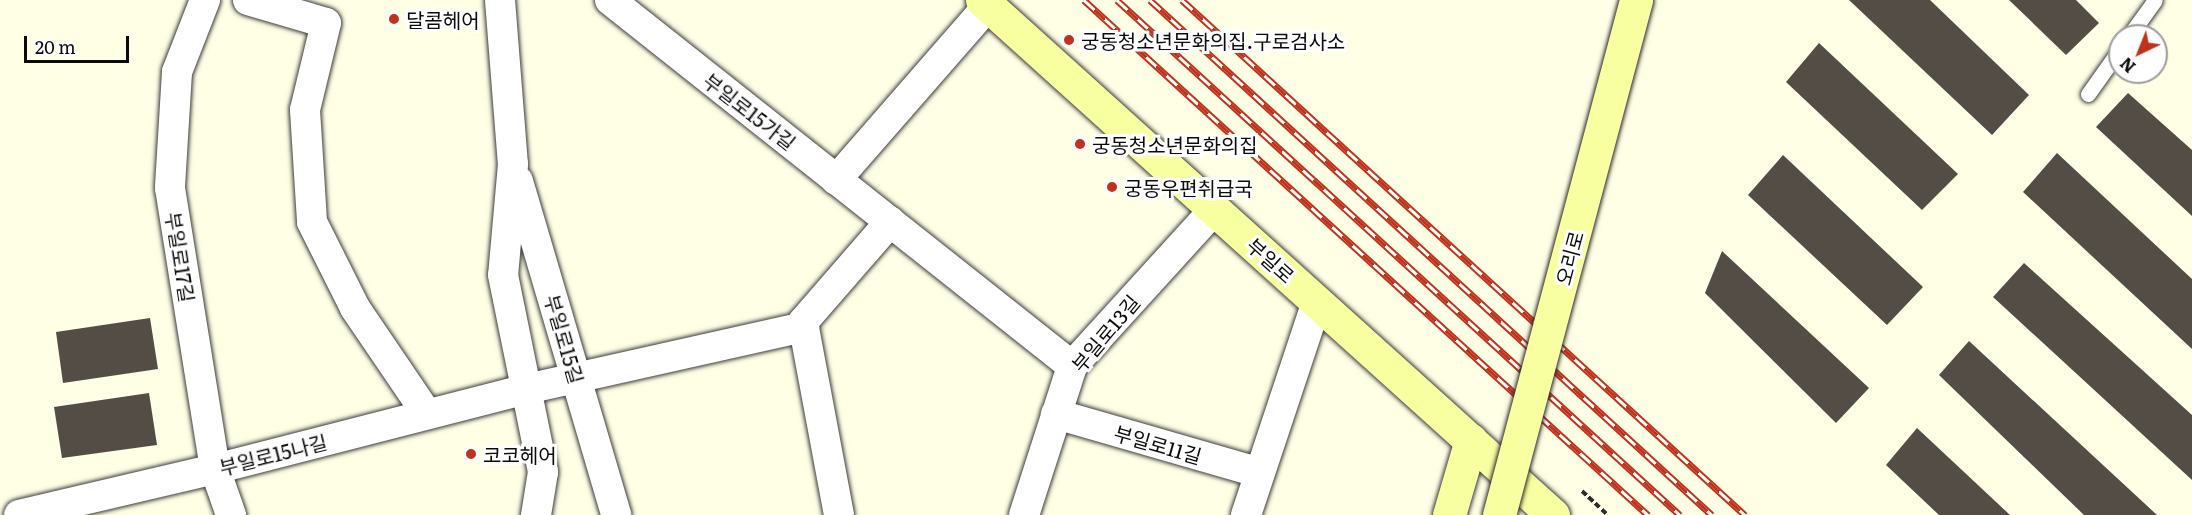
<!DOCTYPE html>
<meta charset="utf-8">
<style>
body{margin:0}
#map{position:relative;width:2192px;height:515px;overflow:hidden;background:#ffffe6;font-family:Literata,"Noto Sans KR",serif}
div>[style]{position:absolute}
.building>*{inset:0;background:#534d46}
.path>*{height:4px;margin-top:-2px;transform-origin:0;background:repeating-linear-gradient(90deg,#2c2c2c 0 6px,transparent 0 9px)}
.roads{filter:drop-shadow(0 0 2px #3d3d3d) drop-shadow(0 0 2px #3d3d3d)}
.lane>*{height:15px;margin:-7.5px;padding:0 7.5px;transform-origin:7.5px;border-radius:7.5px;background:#fff}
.street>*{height:30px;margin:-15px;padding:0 15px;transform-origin:15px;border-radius:15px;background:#fff}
.secondary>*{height:33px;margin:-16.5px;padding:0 16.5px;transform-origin:16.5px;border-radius:16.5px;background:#f8ffa1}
.rail>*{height:7px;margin-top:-3.5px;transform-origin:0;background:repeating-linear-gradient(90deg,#fff 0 14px,#bf321c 0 28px);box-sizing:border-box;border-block:2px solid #bf321c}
.bridges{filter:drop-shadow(0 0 2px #2c2c2c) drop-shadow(0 0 2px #2c2c2c)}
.secondary-bridge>*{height:33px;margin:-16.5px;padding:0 16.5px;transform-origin:16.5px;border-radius:16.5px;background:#f8ffa1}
.dots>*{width:16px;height:16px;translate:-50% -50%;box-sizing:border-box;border:3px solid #fff;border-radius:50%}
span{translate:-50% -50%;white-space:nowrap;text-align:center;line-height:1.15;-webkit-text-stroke:6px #fff;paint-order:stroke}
.poi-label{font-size:20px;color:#0a0a0a}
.left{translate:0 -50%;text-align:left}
.street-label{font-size:20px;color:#0a0a0a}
.north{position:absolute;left:2108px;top:24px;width:60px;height:60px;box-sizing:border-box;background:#fff;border:2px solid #9d9d9d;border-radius:50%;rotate:223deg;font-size:16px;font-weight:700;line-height:24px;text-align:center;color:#0a0a0a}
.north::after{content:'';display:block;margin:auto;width:21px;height:27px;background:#bf321c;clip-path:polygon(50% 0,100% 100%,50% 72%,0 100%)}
.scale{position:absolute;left:24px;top:36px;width:105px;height:27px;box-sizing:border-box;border:3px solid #0a0a0a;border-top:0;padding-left:8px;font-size:18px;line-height:21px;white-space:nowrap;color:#0a0a0a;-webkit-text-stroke:4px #fff;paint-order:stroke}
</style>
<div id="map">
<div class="building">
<div style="clip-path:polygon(1849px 0,1930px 0,2029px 95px,1992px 135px)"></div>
<div style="clip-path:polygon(2009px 0,2076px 0,2099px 23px,2066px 55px)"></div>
<div style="clip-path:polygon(1819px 43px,1958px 174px,1922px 210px,1786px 82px)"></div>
<div style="clip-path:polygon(2128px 93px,2192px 150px,2192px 216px,2096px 127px)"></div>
<div style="clip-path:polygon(2057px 153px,2192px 279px,2192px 349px,2023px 192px)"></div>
<div style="clip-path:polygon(1783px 155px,1923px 287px,1887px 325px,1748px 195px)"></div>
<div style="clip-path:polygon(1722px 251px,1869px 388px,1836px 423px,1705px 293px)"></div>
<div style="clip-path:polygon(2024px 263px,2192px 415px,2192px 480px,1993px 297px)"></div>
<div style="clip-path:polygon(150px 318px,158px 369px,63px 383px,56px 332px)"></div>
<div style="clip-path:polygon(1969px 341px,2157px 515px,2084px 515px,1939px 375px)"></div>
<div style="clip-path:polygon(149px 393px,157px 445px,62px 458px,54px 407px)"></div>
<div style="clip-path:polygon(1917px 428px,2010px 515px,1939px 515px,1886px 465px)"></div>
</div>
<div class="path">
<div style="left:1582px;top:491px;width:35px;rotate:43deg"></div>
</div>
<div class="roads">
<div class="lane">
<div style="left:2129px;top:36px;width:44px;rotate:-54.2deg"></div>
<div style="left:2088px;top:94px;width:55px;rotate:-54.6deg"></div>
</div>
<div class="street">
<div style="left:205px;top:0;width:77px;rotate:111.3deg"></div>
<div style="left:177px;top:72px;width:116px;rotate:93.5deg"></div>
<div style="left:170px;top:188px;width:285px;rotate:80.9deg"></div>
<div style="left:215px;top:469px;width:49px;rotate:70.8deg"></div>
<div style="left:248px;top:0;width:81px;rotate:16.4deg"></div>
<div style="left:326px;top:23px;width:89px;rotate:103.6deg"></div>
<div style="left:305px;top:110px;width:112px;rotate:86.4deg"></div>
<div style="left:312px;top:222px;width:96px;rotate:63.4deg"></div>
<div style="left:355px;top:308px;width:128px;rotate:55.8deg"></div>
<div style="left:500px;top:0;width:165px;rotate:85.5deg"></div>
<div style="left:513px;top:164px;width:111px;rotate:95.1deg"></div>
<div style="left:503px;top:275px;width:201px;rotate:78.5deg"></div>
<div style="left:543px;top:472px;width:44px;rotate:99.2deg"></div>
<div style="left:610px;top:0;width:589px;rotate:38.39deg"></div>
<div style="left:836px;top:180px;width:231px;rotate:-48.9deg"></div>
<div style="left:518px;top:181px;width:348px;rotate:73.6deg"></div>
<div style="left:1056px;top:414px;width:212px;rotate:16.1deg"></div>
<div style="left:19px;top:515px;width:201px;rotate:-13.2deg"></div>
<div style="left:215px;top:469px;width:321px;rotate:-14.4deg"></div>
<div style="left:526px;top:389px;width:285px;rotate:-12.6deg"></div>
<div style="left:839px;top:515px;width:196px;rotate:-100.6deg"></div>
<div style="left:803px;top:322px;width:133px;rotate:-49deg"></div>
<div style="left:1024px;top:515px;width:157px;rotate:-72.1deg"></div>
<div style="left:1072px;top:366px;width:212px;rotate:-47.7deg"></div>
<div style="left:1246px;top:515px;width:225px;rotate:-71.6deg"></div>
</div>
<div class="secondary">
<div style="left:982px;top:0;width:769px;rotate:42.05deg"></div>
<div style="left:1449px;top:515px;width:78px;rotate:-73.7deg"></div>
</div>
</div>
<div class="rail">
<div style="left:1084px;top:0;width:764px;rotate:42.4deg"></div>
<div style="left:1117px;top:0;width:763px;rotate:42.45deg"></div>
<div style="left:1150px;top:0;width:762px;rotate:42.5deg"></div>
<div style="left:1182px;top:0;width:763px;rotate:42.45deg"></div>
</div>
<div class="bridges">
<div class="secondary-bridge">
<div style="left:1499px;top:515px;width:533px;rotate:-75.1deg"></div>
</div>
</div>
<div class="dots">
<div style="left:394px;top:19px;background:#bf321c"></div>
<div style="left:1069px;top:40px;background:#bf321c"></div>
<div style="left:1080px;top:144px;background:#bf321c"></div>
<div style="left:1112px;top:187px;background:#bf321c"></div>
<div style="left:471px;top:454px;background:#bf321c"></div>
</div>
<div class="poi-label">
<span class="left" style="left:406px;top:19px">달콤헤어</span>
<span class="left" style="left:1081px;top:40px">궁동청소년문화의집.구로검사소</span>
<span class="left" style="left:1092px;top:144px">궁동청소년문화의집</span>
<span class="left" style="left:1124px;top:187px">궁동우편취급국</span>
<span class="left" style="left:483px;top:454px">코코헤어</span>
</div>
<div class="street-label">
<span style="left:750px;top:111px;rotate:38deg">부일로15가길</span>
<span style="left:181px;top:257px;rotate:81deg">부일로17길</span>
<span style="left:1569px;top:258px;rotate:-75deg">오리로</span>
<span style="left:1271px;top:260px;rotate:42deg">부일로</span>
<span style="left:1105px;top:333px;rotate:-50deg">부일로13길</span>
<span style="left:565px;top:339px;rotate:74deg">부일로15길</span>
<span style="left:1158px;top:444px;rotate:16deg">부일로11길</span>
<span style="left:273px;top:454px;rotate:-14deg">부일로15나길</span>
</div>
<div class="north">N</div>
<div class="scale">20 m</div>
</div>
